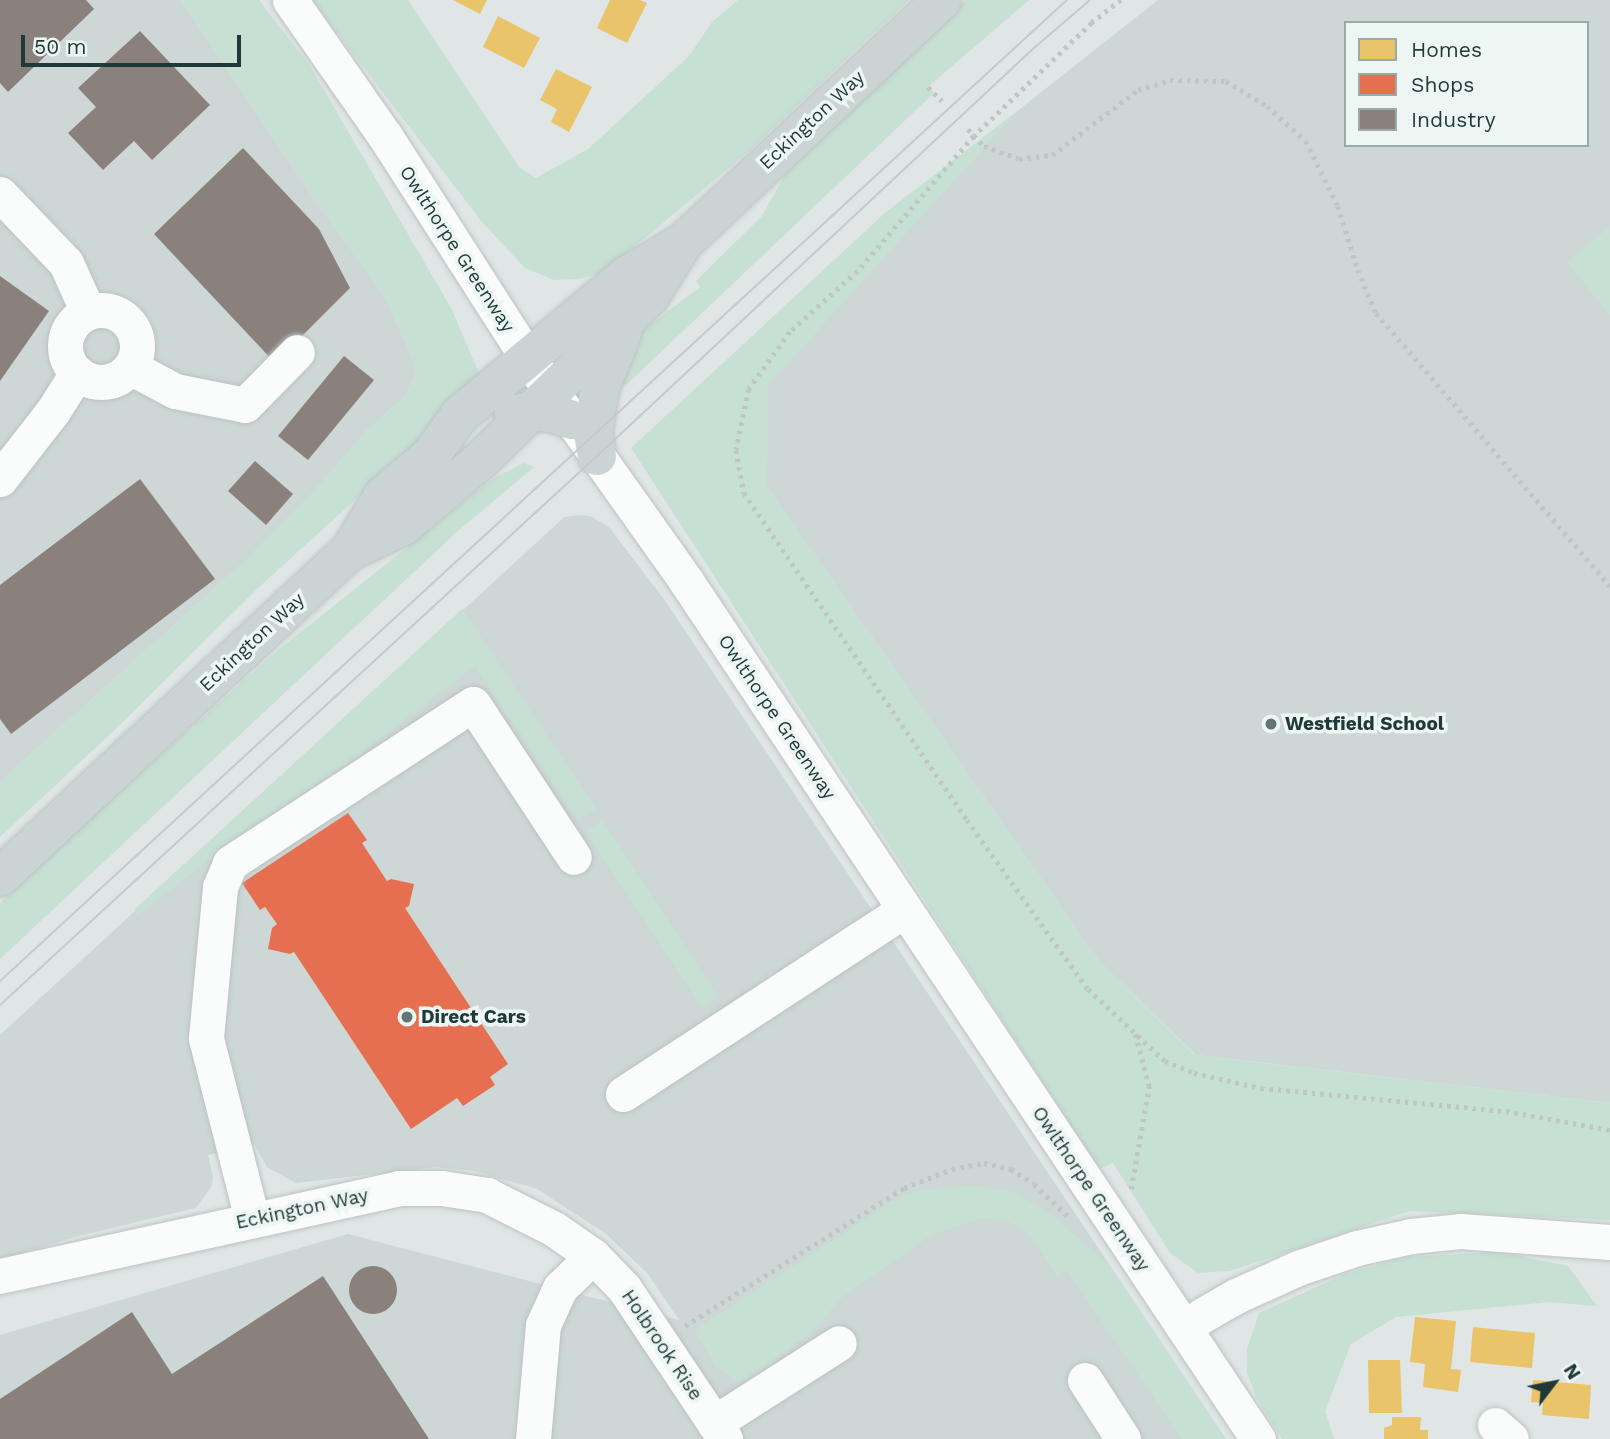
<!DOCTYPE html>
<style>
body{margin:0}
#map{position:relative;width:1610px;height:1439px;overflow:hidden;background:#dfe6e5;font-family:"Work Sans",sans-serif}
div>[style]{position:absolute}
.built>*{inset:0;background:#cdd8d6}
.green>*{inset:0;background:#c7e0d4}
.homes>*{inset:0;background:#e9c46a}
.shops>*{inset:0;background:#e76f51}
.industry>*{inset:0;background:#8a817c}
.round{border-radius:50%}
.path>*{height:4.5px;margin-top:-2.25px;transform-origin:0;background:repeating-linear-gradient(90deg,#bec7c6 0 3.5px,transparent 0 8.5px)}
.roads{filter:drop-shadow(0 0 2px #bcc3c2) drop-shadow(0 0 2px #bcc3c2)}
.minor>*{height:35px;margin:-17.5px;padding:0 17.5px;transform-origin:17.5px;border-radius:17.5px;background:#fafbfb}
.minor>.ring{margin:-17.5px;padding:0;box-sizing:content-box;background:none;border:35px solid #fafbfb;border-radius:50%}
.major>*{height:38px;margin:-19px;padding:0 19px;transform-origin:19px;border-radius:19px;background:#cbd4d4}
.tram>*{height:2px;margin:-1px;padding:0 1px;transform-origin:1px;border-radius:1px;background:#c5c9c9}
.dots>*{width:19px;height:19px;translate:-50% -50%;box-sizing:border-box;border:4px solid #edf6f3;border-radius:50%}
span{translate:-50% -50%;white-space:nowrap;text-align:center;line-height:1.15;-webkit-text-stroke:7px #edf6f3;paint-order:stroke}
.street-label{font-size:19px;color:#1e3938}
.poi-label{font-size:19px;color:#1e3938;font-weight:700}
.left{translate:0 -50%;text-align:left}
.legend{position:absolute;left:1344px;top:21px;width:245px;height:126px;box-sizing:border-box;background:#edf6f3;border:2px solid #9aaaa8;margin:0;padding:9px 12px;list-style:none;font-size:21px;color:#1e3938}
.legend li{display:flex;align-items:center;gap:14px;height:35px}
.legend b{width:35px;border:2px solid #9aaaa8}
.north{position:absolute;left:1519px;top:1348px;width:70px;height:70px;-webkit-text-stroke:5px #edf6f3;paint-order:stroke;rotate:58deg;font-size:19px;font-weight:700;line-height:28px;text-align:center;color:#1e3938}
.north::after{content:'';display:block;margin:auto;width:24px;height:32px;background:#1e3938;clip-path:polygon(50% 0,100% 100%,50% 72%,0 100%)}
.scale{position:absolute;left:21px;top:35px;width:220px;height:32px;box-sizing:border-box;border:4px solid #1e3938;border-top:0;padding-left:9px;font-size:21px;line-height:24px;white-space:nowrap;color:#1e3938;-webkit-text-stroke:5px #edf6f3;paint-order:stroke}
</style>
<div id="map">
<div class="built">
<div style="clip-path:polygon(0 0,181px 0,320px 207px,384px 295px,415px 363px,415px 377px,405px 396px,366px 431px,316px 490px,243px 563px,0 782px)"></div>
<div style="clip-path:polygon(evenodd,1158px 0,1610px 0,1610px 1103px,1196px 1055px,1098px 960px,767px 487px,767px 385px,1016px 112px,1158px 0,1346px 23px,1587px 23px,1587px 145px,1346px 145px,1346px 23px)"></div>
<div style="clip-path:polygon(579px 515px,590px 516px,609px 527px,666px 602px,1226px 1439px,0 1439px,0 1335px,348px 1234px,679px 1320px,647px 1273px,606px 1234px,537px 1189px,475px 1171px,436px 1167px,296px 1183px,267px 1167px,254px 1144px,208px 1155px,213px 1178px,211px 1187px,196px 1208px,78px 1236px,0 1260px,0 1035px,559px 522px,564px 517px)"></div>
</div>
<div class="green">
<div style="clip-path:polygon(181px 0,259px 0,310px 66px,451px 308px,479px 373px,478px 384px,466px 399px,257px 589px,121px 724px,0 837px,0 782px,243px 563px,316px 490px,366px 431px,405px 396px,415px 377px,415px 363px,384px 295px,320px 207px)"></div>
<div style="clip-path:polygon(312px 0,408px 0,519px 167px,536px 178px,588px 149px,689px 56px,712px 22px,738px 0,909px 0,748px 152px,650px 234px,602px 272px,580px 279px,554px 280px,525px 268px,482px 222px)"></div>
<div style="clip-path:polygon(966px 0,1029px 0,929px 86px,934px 93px,642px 370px,626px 385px,613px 382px,638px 334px,700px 287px,696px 281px,762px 216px,792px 161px)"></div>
<div style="clip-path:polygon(1016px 112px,768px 385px,767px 487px,1098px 960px,1195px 1055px,1610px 1103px,1610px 1220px,1410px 1211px,1230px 1271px,1198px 1273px,1170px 1253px,1113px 1163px,1099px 1169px,631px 448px,886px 212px)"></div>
<div style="clip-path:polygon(1610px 227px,1610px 315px,1567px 262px)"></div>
<div style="clip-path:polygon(524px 463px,534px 467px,459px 530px,0 959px,0 903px,49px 856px,272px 655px,494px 478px)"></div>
<div style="clip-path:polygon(462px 609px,596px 809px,578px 820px,475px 666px,342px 767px,213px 856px,138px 915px,134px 910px)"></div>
<div style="clip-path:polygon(602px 820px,718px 997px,702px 1007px,586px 832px)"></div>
<div style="clip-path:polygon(974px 1186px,1015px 1192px,1054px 1217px,1110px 1266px,1226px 1439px,1182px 1439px,1067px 1270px,1057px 1276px,1032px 1236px,1006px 1220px,982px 1218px,931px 1235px,842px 1297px,810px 1333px,761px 1372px,738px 1382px,716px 1367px,695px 1330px,903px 1195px,920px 1190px)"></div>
<div style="clip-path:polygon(1500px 1252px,1568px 1266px,1597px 1306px,1549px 1302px,1396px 1317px,1351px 1344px,1325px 1411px,1334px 1439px,1282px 1439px,1256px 1397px,1247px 1373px,1247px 1349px,1259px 1313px,1345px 1274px,1406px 1257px)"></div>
</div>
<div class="homes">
<div style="clip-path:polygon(453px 0,487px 0,480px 14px)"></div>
<div style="clip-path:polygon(610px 0,640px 0,647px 3px,627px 43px,597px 28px)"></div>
<div style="clip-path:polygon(498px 16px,540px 38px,524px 68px,483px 47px)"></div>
<div style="clip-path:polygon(556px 69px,592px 87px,569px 132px,551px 122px,557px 109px,540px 100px)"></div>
<div style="clip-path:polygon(1415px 1317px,1456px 1321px,1451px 1369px,1461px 1370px,1458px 1392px,1423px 1387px,1425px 1364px,1410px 1362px)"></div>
<div style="clip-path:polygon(1473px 1327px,1535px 1333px,1532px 1368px,1470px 1362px)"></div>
<div style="clip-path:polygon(1368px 1360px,1400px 1360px,1402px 1413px,1369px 1413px)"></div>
<div style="clip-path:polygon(1533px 1380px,1591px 1385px,1589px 1419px,1542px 1415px,1543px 1403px,1531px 1402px)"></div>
<div style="clip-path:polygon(1392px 1417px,1421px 1417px,1420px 1430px,1428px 1430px,1428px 1439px,1384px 1439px,1384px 1428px,1392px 1425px)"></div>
</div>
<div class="shops">
<div style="clip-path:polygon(348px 813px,367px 840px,362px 843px,387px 881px,391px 879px,414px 884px,409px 906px,405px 908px,508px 1064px,490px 1077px,495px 1085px,466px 1104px,463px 1106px,457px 1098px,411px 1129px,294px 952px,290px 954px,268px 949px,272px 928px,277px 924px,265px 907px,260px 910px,242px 883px)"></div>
</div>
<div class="industry">
<div style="clip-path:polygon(0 0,86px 0,94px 9px,8px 92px,0 83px)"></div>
<div style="clip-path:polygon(140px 31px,210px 105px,152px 160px,134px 141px,103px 170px,68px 133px,96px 107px,78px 88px)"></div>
<div style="clip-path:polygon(243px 148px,319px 229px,350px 288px,275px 363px,154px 234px)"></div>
<div style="clip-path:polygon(0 276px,49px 311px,0 381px)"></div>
<div style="clip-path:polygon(344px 356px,374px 380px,308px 460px,278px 436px)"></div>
<div style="clip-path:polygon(255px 461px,293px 494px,266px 525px,228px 491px)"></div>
<div style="clip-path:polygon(140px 479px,215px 579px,11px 734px,0 719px,0 585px)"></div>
<div class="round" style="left:349px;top:1266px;width:48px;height:48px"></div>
<div style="clip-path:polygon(323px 1276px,429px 1439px,0 1439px,0 1399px,132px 1312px,172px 1374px)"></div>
</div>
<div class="path">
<div style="left:1121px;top:0;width:37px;rotate:142deg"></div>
<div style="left:1092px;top:23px;width:163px;rotate:136.2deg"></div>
<div style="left:974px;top:136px;width:178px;rotate:130.7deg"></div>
<div style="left:858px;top:271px;width:91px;rotate:138.1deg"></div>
<div style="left:790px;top:332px;width:70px;rotate:125.7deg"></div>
<div style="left:749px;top:389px;width:62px;rotate:102deg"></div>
<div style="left:736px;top:450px;width:44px;rotate:79.5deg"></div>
<div style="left:744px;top:493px;width:396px;rotate:55.7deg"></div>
<div style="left:967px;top:820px;width:208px;rotate:54.4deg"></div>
<div style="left:1088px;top:989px;width:105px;rotate:43.1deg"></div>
<div style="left:1165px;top:1061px;width:31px;rotate:22deg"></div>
<div style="left:1194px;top:1073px;width:69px;rotate:12.6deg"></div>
<div style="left:1261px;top:1088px;width:246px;rotate:5.4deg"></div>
<div style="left:1506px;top:1111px;width:106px;rotate:10.4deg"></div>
<div style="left:928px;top:87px;width:20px;rotate:45deg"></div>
<div style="left:968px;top:129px;width:23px;rotate:47deg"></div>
<div style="left:984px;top:146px;width:37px;rotate:20deg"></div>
<div style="left:1019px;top:159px;width:33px;rotate:-7deg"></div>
<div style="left:1052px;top:155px;width:108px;rotate:-37.1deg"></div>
<div style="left:1138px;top:90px;width:34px;rotate:-17deg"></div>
<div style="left:1170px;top:80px;width:56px;rotate:1deg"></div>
<div style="left:1226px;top:81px;width:48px;rotate:31.4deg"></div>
<div style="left:1267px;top:106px;width:52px;rotate:41.9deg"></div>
<div style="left:1306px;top:141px;width:72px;rotate:63.8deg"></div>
<div style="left:1338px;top:206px;width:67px;rotate:72.6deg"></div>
<div style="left:1358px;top:270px;width:47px;rotate:67.3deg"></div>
<div style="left:1376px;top:313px;width:360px;rotate:49.4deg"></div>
<div style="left:1131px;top:1189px;width:104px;rotate:-80deg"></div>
<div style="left:1149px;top:1087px;width:55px;rotate:-104.8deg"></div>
<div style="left:685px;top:1326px;width:259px;rotate:-32.2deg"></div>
<div style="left:904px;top:1188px;width:52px;rotate:-21.6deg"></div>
<div style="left:952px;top:1169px;width:33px;rotate:-11deg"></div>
<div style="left:984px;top:1163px;width:28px;rotate:13deg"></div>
<div style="left:1011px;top:1169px;width:27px;rotate:33deg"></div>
<div style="left:1034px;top:1184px;width:48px;rotate:43.3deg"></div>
</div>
<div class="roads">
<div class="minor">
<div style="left:290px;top:0;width:166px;rotate:55.1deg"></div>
<div style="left:385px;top:136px;width:263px;rotate:57.3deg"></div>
<div style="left:527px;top:357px;width:275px;rotate:54.6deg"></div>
<div style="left:686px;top:581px;width:1031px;rotate:56.31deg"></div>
<div style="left:0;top:194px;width:95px;rotate:46.3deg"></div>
<div style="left:66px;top:263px;width:54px;rotate:65.8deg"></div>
<div class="ring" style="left:65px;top:310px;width:37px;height:37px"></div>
<div style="left:130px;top:367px;width:51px;rotate:28.1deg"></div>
<div style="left:175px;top:391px;width:71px;rotate:11.3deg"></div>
<div style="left:245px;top:405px;width:74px;rotate:-45.5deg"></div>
<div style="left:0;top:479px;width:86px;rotate:-52.1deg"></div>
<div style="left:53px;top:411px;width:45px;rotate:-57.7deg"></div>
<div style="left:623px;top:1094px;width:336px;rotate:-33.2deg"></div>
<div style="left:252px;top:1219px;width:187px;rotate:-104.3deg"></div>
<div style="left:206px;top:1038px;width:152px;rotate:-84.7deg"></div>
<div style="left:220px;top:887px;width:26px;rotate:-67deg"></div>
<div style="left:230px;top:863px;width:290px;rotate:-33.2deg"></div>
<div style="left:473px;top:704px;width:183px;rotate:56.6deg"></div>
<div style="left:0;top:1276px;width:409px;rotate:-12.4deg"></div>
<div style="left:399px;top:1188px;width:43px"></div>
<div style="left:442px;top:1188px;width:46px;rotate:8.8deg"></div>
<div style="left:487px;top:1195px;width:75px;rotate:26.9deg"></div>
<div style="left:554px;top:1229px;width:47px;rotate:34.7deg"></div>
<div style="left:593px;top:1256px;width:45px;rotate:45.9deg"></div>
<div style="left:624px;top:1288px;width:182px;rotate:56.2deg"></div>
<div style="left:1184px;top:1326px;width:60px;rotate:-30deg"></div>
<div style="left:1236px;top:1296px;width:68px;rotate:-24.3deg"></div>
<div style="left:1298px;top:1268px;width:62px;rotate:-18.7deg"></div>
<div style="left:1357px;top:1248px;width:55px;rotate:-12.5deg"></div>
<div style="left:1411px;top:1236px;width:49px;rotate:-5.8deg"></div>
<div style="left:1460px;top:1231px;width:150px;rotate:4.2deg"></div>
<div style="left:1085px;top:1380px;width:70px;rotate:57.2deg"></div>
<div style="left:714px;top:1423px;width:148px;rotate:-32.6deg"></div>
<div style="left:1495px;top:1425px;width:21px;rotate:41deg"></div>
<div style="left:533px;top:1439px;width:114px;rotate:-85deg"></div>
<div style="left:543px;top:1325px;width:41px;rotate:-65.3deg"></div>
<div style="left:560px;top:1288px;width:46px;rotate:-44.1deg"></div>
</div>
<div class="major">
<div style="left:514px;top:414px;width:19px;rotate:-9deg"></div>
<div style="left:533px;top:411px;width:23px;rotate:7deg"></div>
<div style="left:556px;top:414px;width:17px;rotate:21deg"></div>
<div style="left:597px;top:456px;width:23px;rotate:-100deg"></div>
<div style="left:593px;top:433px;width:46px;rotate:-81.2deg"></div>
<div style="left:600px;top:388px;width:58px;rotate:-67.8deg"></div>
<div style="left:350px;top:551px;width:59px;rotate:-25.3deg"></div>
<div style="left:403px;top:526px;width:102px;rotate:-40.2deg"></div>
<div style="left:481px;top:460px;width:235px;rotate:-44.1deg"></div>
<div style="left:650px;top:296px;width:57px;rotate:-58deg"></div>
<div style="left:0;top:877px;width:478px;rotate:-43deg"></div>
<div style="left:350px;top:551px;width:64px;rotate:-59deg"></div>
<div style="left:383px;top:496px;width:63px;rotate:-40.5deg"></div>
<div style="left:431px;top:455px;width:49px;rotate:-54.1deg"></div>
<div style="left:460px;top:415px;width:217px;rotate:-39.9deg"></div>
<div style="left:626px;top:276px;width:67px;rotate:-30.4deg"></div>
<div style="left:684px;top:242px;width:354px;rotate:-43.2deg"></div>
</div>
</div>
<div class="tram">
<div style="left:0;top:981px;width:1449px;rotate:-42.6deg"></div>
<div style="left:0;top:1005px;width:811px;rotate:-42.6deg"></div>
<div style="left:597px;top:456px;width:599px;rotate:-43.04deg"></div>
<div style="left:1035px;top:47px;width:72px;rotate:-40.5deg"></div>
</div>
<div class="dots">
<div style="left:1271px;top:724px;background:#627675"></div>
<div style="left:407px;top:1017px;background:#627675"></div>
</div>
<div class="street-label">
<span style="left:812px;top:120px;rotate:-43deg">Eckington Way</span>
<span style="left:457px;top:249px;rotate:57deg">Owlthorpe Greenway</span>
<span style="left:252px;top:642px;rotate:-43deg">Eckington Way</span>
<span style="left:777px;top:717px;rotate:56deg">Owlthorpe Greenway</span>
<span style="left:1091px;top:1189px;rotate:56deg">Owlthorpe Greenway</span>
<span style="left:302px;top:1209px;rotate:-12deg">Eckington Way</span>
<span style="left:662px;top:1345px;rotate:56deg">Holbrook Rise</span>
</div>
<div class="poi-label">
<span class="left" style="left:1285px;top:724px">Westfield School</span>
<span class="left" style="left:421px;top:1017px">Direct Cars</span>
</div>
<ul class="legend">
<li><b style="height:19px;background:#e9c46a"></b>Homes</li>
<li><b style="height:19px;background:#e76f51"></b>Shops</li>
<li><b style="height:19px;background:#8a817c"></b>Industry</li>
</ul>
<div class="north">N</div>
<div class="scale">50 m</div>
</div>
